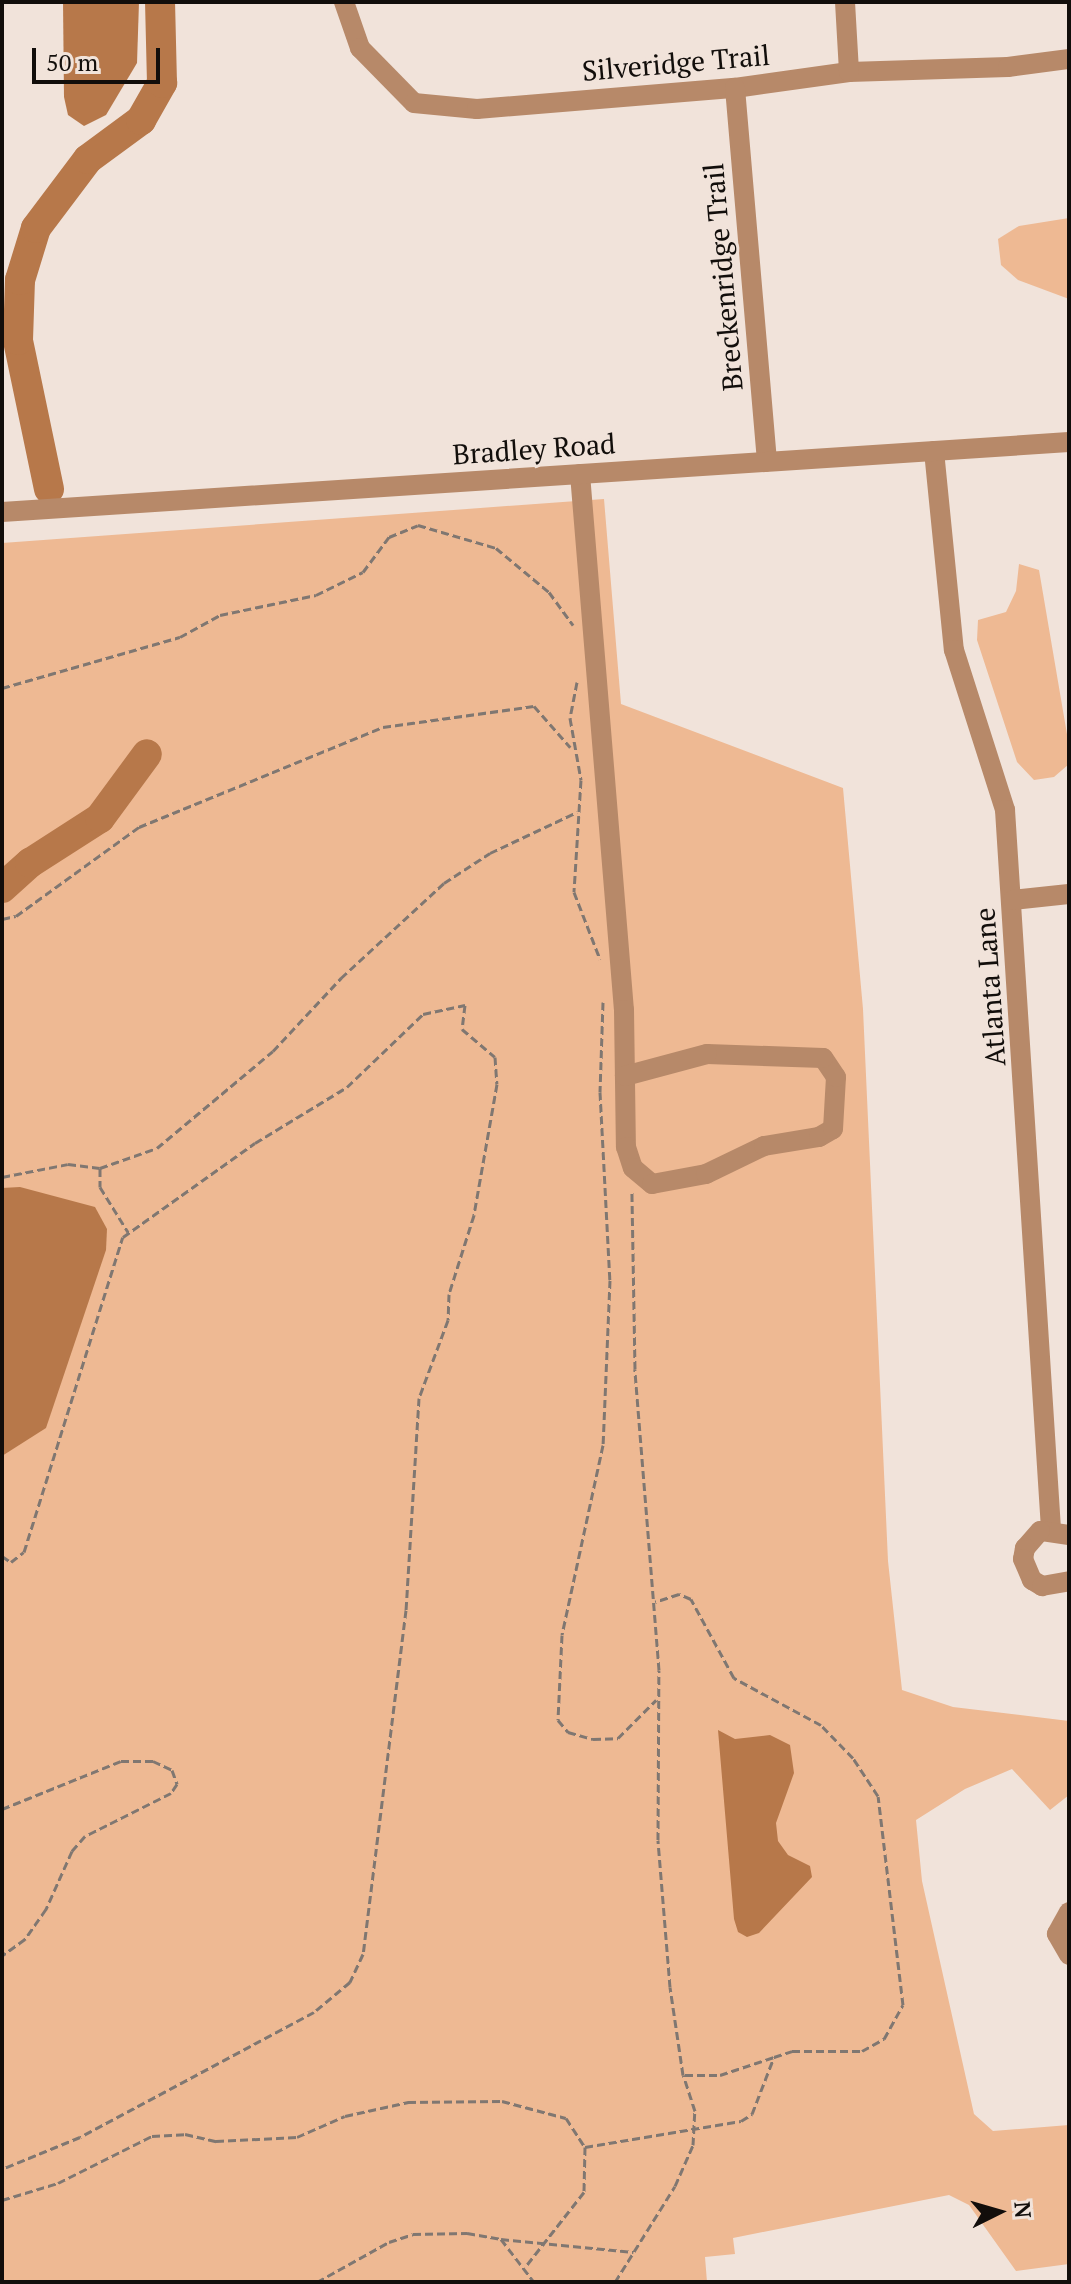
<!DOCTYPE html>
<style>
body{margin:0}
#map{position:relative;width:1071px;height:2284px;overflow:hidden;background:#f1e3da;font-family:"PT Serif",serif}
div>[style]{position:absolute}
.green>*{inset:0;background:#eeb993}
.water>*{inset:0;background:#b7784a}
.river>*{height:30px;margin:-15px;padding:0 15px;transform-origin:15px;border-radius:15px;background:#b7784a}
.path>*{height:3px;margin-top:-1.5px;transform-origin:0;background:repeating-linear-gradient(90deg,#807771 0 8px,transparent 0 12px)}
.minor>*{height:20px;margin:-10px;padding:0 10px;transform-origin:10px;border-radius:10px;background:#b78969}
span{translate:-50% -50%;white-space:nowrap;text-align:center;line-height:1.15;-webkit-text-stroke:6px #f1e3da;paint-order:stroke}
.street-label{font-size:28px;color:#120e0b}
.frame{position:absolute;inset:0;border:4px solid #120e0b;pointer-events:none}
.north{position:absolute;left:959px;top:2172px;width:80px;height:80px;-webkit-text-stroke:6px #f1e3da;paint-order:stroke;rotate:85deg;font-size:22px;font-weight:700;line-height:32px;text-align:center;color:#120e0b}
.north::after{content:'';display:block;margin:auto;width:28px;height:36px;background:#120e0b;clip-path:polygon(50% 0,100% 100%,50% 72%,0 100%)}
.scale{position:absolute;left:32px;top:48px;width:128px;height:36px;box-sizing:border-box;border:4px solid #120e0b;border-top:0;padding-left:10px;font-size:24px;line-height:28px;white-space:nowrap;color:#120e0b;-webkit-text-stroke:6px #f1e3da;paint-order:stroke}
</style>
<div id="map">
<div class="green">
<div style="clip-path:polygon(1069px 218px,1069px 299px,1018px 280px,1001px 265px,998px 239px,1019px 226px)"></div>
<div style="clip-path:polygon(604px 499px,621px 704px,843px 788px,863px 1009px,888px 1561px,902px 1690px,953px 1707px,1069px 1721px,1069px 1795px,1050px 1810px,1012px 1769px,965px 1789px,916px 1820px,922px 1881px,974px 2114px,993px 2131px,1069px 2125px,1069px 2264px,1016px 2271px,969px 2205px,949px 2195px,733px 2238px,735px 2254px,705px 2257px,707px 2282px,2px 2282px,2px 543px)"></div>
<div style="clip-path:polygon(1019px 564px,1039px 570px,1069px 746px,1069px 764px,1054px 777px,1034px 780px,1017px 762px,977px 640px,978px 620px,1006px 612px,1016px 591px)"></div>
</div>
<div class="water">
<div style="clip-path:polygon(63px 2px,139px 2px,137px 63px,106px 115px,84px 126px,68px 115px,64px 97px)"></div>
<div style="clip-path:polygon(20px 1187px,95px 1207px,107px 1229px,106px 1250px,46px 1428px,2px 1456px,2px 1188px)"></div>
<div style="clip-path:polygon(718px 1730px,735px 1739px,770px 1735px,790px 1745px,794px 1773px,776px 1823px,778px 1841px,788px 1855px,810px 1866px,812px 1877px,759px 1933px,747px 1937px,738px 1932px,734px 1919px)"></div>
</div>
<div class="river">
<div style="left:49px;top:489px;width:152px;rotate:-101.8deg"></div>
<div style="left:18px;top:340px;width:60px;rotate:-88.1deg"></div>
<div style="left:20px;top:280px;width:54px;rotate:-72.9deg"></div>
<div style="left:36px;top:228px;width:86px;rotate:-53deg"></div>
<div style="left:88px;top:159px;width:66px;rotate:-36.3deg"></div>
<div style="left:141px;top:120px;width:43px;rotate:-60.4deg"></div>
<div style="left:162px;top:83px;width:81px;rotate:-91.4deg"></div>
<div style="left:2px;top:888px;width:38px;rotate:-42deg"></div>
<div style="left:30px;top:863px;width:83px;rotate:-32.7deg"></div>
<div style="left:100px;top:818px;width:79px;rotate:-53.7deg"></div>
</div>
<div class="path">
<div style="left:577px;top:682px;width:37px;rotate:101deg"></div>
<div style="left:570px;top:718px;width:63px;rotate:79.9deg"></div>
<div style="left:581px;top:780px;width:112px;rotate:93.6deg"></div>
<div style="left:574px;top:892px;width:72px;rotate:68.8deg"></div>
<div style="left:2px;top:688px;width:185px;rotate:-16deg"></div>
<div style="left:180px;top:637px;width:46px;rotate:-28.8deg"></div>
<div style="left:220px;top:615px;width:98px;rotate:-11.8deg"></div>
<div style="left:316px;top:595px;width:52px;rotate:-26.1deg"></div>
<div style="left:363px;top:572px;width:44px;rotate:-53.4deg"></div>
<div style="left:389px;top:537px;width:31px;rotate:-22deg"></div>
<div style="left:418px;top:525px;width:81px;rotate:16.4deg"></div>
<div style="left:496px;top:548px;width:69px;rotate:39.7deg"></div>
<div style="left:549px;top:592px;width:41px;rotate:54deg"></div>
<div style="left:2px;top:919px;width:14px;rotate:-12deg"></div>
<div style="left:16px;top:916px;width:152px;rotate:-35.9deg"></div>
<div style="left:139px;top:827px;width:264px;rotate:-22.3deg"></div>
<div style="left:383px;top:727px;width:152px;rotate:-7.9deg"></div>
<div style="left:534px;top:706px;width:55px;rotate:48.7deg"></div>
<div style="left:603px;top:1002px;width:90px;rotate:91.9deg"></div>
<div style="left:600px;top:1092px;width:188px;rotate:87deg"></div>
<div style="left:610px;top:1280px;width:165px;rotate:92.4deg"></div>
<div style="left:603px;top:1445px;width:194px;rotate:102.2deg"></div>
<div style="left:562px;top:1635px;width:85px;rotate:92.7deg"></div>
<div style="left:558px;top:1720px;width:16px;rotate:50deg"></div>
<div style="left:568px;top:1732px;width:26px;rotate:16deg"></div>
<div style="left:593px;top:1739px;width:25px;rotate:-2deg"></div>
<div style="left:618px;top:1738px;width:54px;rotate:-45deg"></div>
<div style="left:100px;top:1168px;width:19px;rotate:90deg"></div>
<div style="left:100px;top:1187px;width:53px;rotate:58.1deg"></div>
<div style="left:2px;top:1177px;width:67px;rotate:-11.1deg"></div>
<div style="left:68px;top:1164px;width:32px;rotate:7deg"></div>
<div style="left:100px;top:1168px;width:60px;rotate:-19.3deg"></div>
<div style="left:157px;top:1148px;width:151px;rotate:-39.9deg"></div>
<div style="left:273px;top:1051px;width:100px;rotate:-47deg"></div>
<div style="left:341px;top:978px;width:140px;rotate:-42.7deg"></div>
<div style="left:444px;top:883px;width:55px;rotate:-33.1deg"></div>
<div style="left:490px;top:853px;width:96px;rotate:-25.2deg"></div>
<div style="left:2px;top:1556px;width:11px;rotate:34deg"></div>
<div style="left:11px;top:1562px;width:16px;rotate:-38deg"></div>
<div style="left:24px;top:1552px;width:330px;rotate:-72.6deg"></div>
<div style="left:123px;top:1237px;width:162px;rotate:-35.5deg"></div>
<div style="left:255px;top:1143px;width:108px;rotate:-31.3deg"></div>
<div style="left:347px;top:1087px;width:105px;rotate:-43.8deg"></div>
<div style="left:423px;top:1014px;width:43px;rotate:-12.1deg"></div>
<div style="left:465px;top:1005px;width:24px;rotate:97deg"></div>
<div style="left:462px;top:1029px;width:43px;rotate:40.3deg"></div>
<div style="left:495px;top:1057px;width:27px;rotate:86deg"></div>
<div style="left:497px;top:1084px;width:133px;rotate:100deg"></div>
<div style="left:474px;top:1215px;width:83px;rotate:107.6deg"></div>
<div style="left:449px;top:1294px;width:26px;rotate:92deg"></div>
<div style="left:448px;top:1320px;width:83px;rotate:110.4deg"></div>
<div style="left:419px;top:1398px;width:212px;rotate:93.5deg"></div>
<div style="left:406px;top:1610px;width:347px;rotate:97.1deg"></div>
<div style="left:363px;top:1954px;width:31px;rotate:115deg"></div>
<div style="left:350px;top:1982px;width:47px;rotate:140.2deg"></div>
<div style="left:314px;top:2012px;width:265px;rotate:151.9deg"></div>
<div style="left:80px;top:2137px;width:84px;rotate:157.7deg"></div>
<div style="left:2px;top:1809px;width:128px;rotate:-22deg"></div>
<div style="left:121px;top:1761px;width:32px"></div>
<div style="left:153px;top:1761px;width:21px;rotate:25deg"></div>
<div style="left:172px;top:1770px;width:15px;rotate:70deg"></div>
<div style="left:177px;top:1784px;width:11px;rotate:124deg"></div>
<div style="left:171px;top:1793px;width:96px;rotate:153.4deg"></div>
<div style="left:85px;top:1836px;width:20px;rotate:131deg"></div>
<div style="left:72px;top:1851px;width:64px;rotate:114.1deg"></div>
<div style="left:46px;top:1909px;width:37px;rotate:125deg"></div>
<div style="left:25px;top:1939px;width:29px;rotate:144deg"></div>
<div style="left:685px;top:2075px;width:35px"></div>
<div style="left:720px;top:2075px;width:57px;rotate:-18.4deg"></div>
<div style="left:585px;top:2147px;width:158px;rotate:-9.5deg"></div>
<div style="left:741px;top:2121px;width:13px;rotate:-32deg"></div>
<div style="left:752px;top:2114px;width:61px;rotate:-68.9deg"></div>
<div style="left:774px;top:2057px;width:19px;rotate:-18deg"></div>
<div style="left:792px;top:2051px;width:70px"></div>
<div style="left:862px;top:2051px;width:25px;rotate:-29deg"></div>
<div style="left:884px;top:2039px;width:39px;rotate:-61deg"></div>
<div style="left:903px;top:2005px;width:210px;rotate:-96.8deg"></div>
<div style="left:878px;top:1796px;width:45px;rotate:-123.3deg"></div>
<div style="left:853px;top:1758px;width:46px;rotate:-134.1deg"></div>
<div style="left:821px;top:1725px;width:99px;rotate:-151.6deg"></div>
<div style="left:734px;top:1678px;width:90px;rotate:-118.6deg"></div>
<div style="left:691px;top:1599px;width:13px;rotate:-157deg"></div>
<div style="left:679px;top:1594px;width:25px;rotate:162deg"></div>
<div style="left:2px;top:2200px;width:59px;rotate:-16.9deg"></div>
<div style="left:58px;top:2183px;width:105px;rotate:-26.6deg"></div>
<div style="left:152px;top:2136px;width:33px;rotate:-3deg"></div>
<div style="left:185px;top:2134px;width:32px;rotate:13deg"></div>
<div style="left:216px;top:2141px;width:81px;rotate:-2.8deg"></div>
<div style="left:297px;top:2137px;width:52px;rotate:-23.6deg"></div>
<div style="left:345px;top:2116px;width:65px;rotate:-12.5deg"></div>
<div style="left:408px;top:2102px;width:94px;rotate:-0.6deg"></div>
<div style="left:502px;top:2101px;width:66px;rotate:14.9deg"></div>
<div style="left:566px;top:2118px;width:35px;rotate:57deg"></div>
<div style="left:585px;top:2147px;width:45px;rotate:91.3deg"></div>
<div style="left:584px;top:2192px;width:94px;rotate:128.1deg"></div>
<div style="left:501px;top:2239px;width:133px;rotate:5.6deg"></div>
<div style="left:317px;top:2282px;width:82px;rotate:-29.1deg"></div>
<div style="left:389px;top:2242px;width:25px;rotate:-18deg"></div>
<div style="left:413px;top:2234px;width:54px;rotate:-1.1deg"></div>
<div style="left:467px;top:2233px;width:35px;rotate:10deg"></div>
<div style="left:501px;top:2239px;width:54px;rotate:52.5deg"></div>
<div style="left:615px;top:2282px;width:113px;rotate:-58deg"></div>
<div style="left:675px;top:2186px;width:45px;rotate:-66.3deg"></div>
<div style="left:693px;top:2145px;width:34px;rotate:-87deg"></div>
<div style="left:695px;top:2111px;width:38px;rotate:-108deg"></div>
<div style="left:683px;top:2075px;width:89px;rotate:-98.4deg"></div>
<div style="left:670px;top:1987px;width:147px;rotate:-94.7deg"></div>
<div style="left:658px;top:1840px;width:170px;rotate:-89.7deg"></div>
<div style="left:659px;top:1670px;width:302px;rotate:-94.6deg"></div>
<div style="left:635px;top:1369px;width:178px;rotate:-91deg"></div>
</div>
<div class="minor">
<div style="left:344px;top:2px;width:49px;rotate:70.8deg"></div>
<div style="left:360px;top:48px;width:77px;rotate:45.5deg"></div>
<div style="left:414px;top:103px;width:63px;rotate:5.4deg"></div>
<div style="left:477px;top:109px;width:259px;rotate:-4.7deg"></div>
<div style="left:735px;top:88px;width:115px;rotate:-8deg"></div>
<div style="left:849px;top:72px;width:159px;rotate:-1.8deg"></div>
<div style="left:1008px;top:67px;width:62px;rotate:-7.5deg"></div>
<div style="left:845px;top:2px;width:70px;rotate:86.7deg"></div>
<div style="left:735px;top:88px;width:375px;rotate:85.1deg"></div>
<div style="left:934px;top:451px;width:200px;rotate:84.3deg"></div>
<div style="left:954px;top:650px;width:168px;rotate:72.3deg"></div>
<div style="left:1005px;top:810px;width:720px;rotate:86.34deg"></div>
<div style="left:580px;top:474px;width:538px;rotate:85.31deg"></div>
<div style="left:624px;top:1010px;width:137px;rotate:89.2deg"></div>
<div style="left:626px;top:1147px;width:22px;rotate:72deg"></div>
<div style="left:633px;top:1168px;width:25px;rotate:40deg"></div>
<div style="left:652px;top:1184px;width:55px;rotate:-10.5deg"></div>
<div style="left:706px;top:1174px;width:64px;rotate:-25.8deg"></div>
<div style="left:764px;top:1146px;width:56px;rotate:-9.3deg"></div>
<div style="left:819px;top:1137px;width:16px;rotate:-30deg"></div>
<div style="left:833px;top:1129px;width:52px;rotate:-86.7deg"></div>
<div style="left:836px;top:1077px;width:23px;rotate:-124deg"></div>
<div style="left:823px;top:1058px;width:116px;rotate:-178deg"></div>
<div style="left:707px;top:1054px;width:85px;rotate:165deg"></div>
<div style="left:2px;top:512px;width:1069px;rotate:-3.75deg"></div>
<div style="left:1013px;top:900px;width:56px;rotate:-6.1deg"></div>
<div style="left:1069px;top:1535px;width:29px;rotate:-172deg"></div>
<div style="left:1040px;top:1531px;width:23px;rotate:131deg"></div>
<div style="left:1025px;top:1548px;width:11px;rotate:100deg"></div>
<div style="left:1023px;top:1559px;width:23px;rotate:67deg"></div>
<div style="left:1032px;top:1580px;width:12px;rotate:31deg"></div>
<div style="left:1042px;top:1586px;width:27px;rotate:-10deg"></div>
<div style="left:1069px;top:1912px;width:25px;rotate:119deg"></div>
<div style="left:1057px;top:1934px;width:24px;rotate:60deg"></div>
</div>
<div class="street-label">
<span style="left:676px;top:63px;rotate:-5deg">Silveridge Trail</span>
<span style="left:723px;top:277px;rotate:-95deg">Breckenridge Trail</span>
<span style="left:534px;top:449px;rotate:-4deg">Bradley Road</span>
<span style="left:990px;top:987px;rotate:-94deg">Atlanta Lane</span>
</div>
<div class="frame"></div>
<div class="north">N</div>
<div class="scale">50 m</div>
</div>
